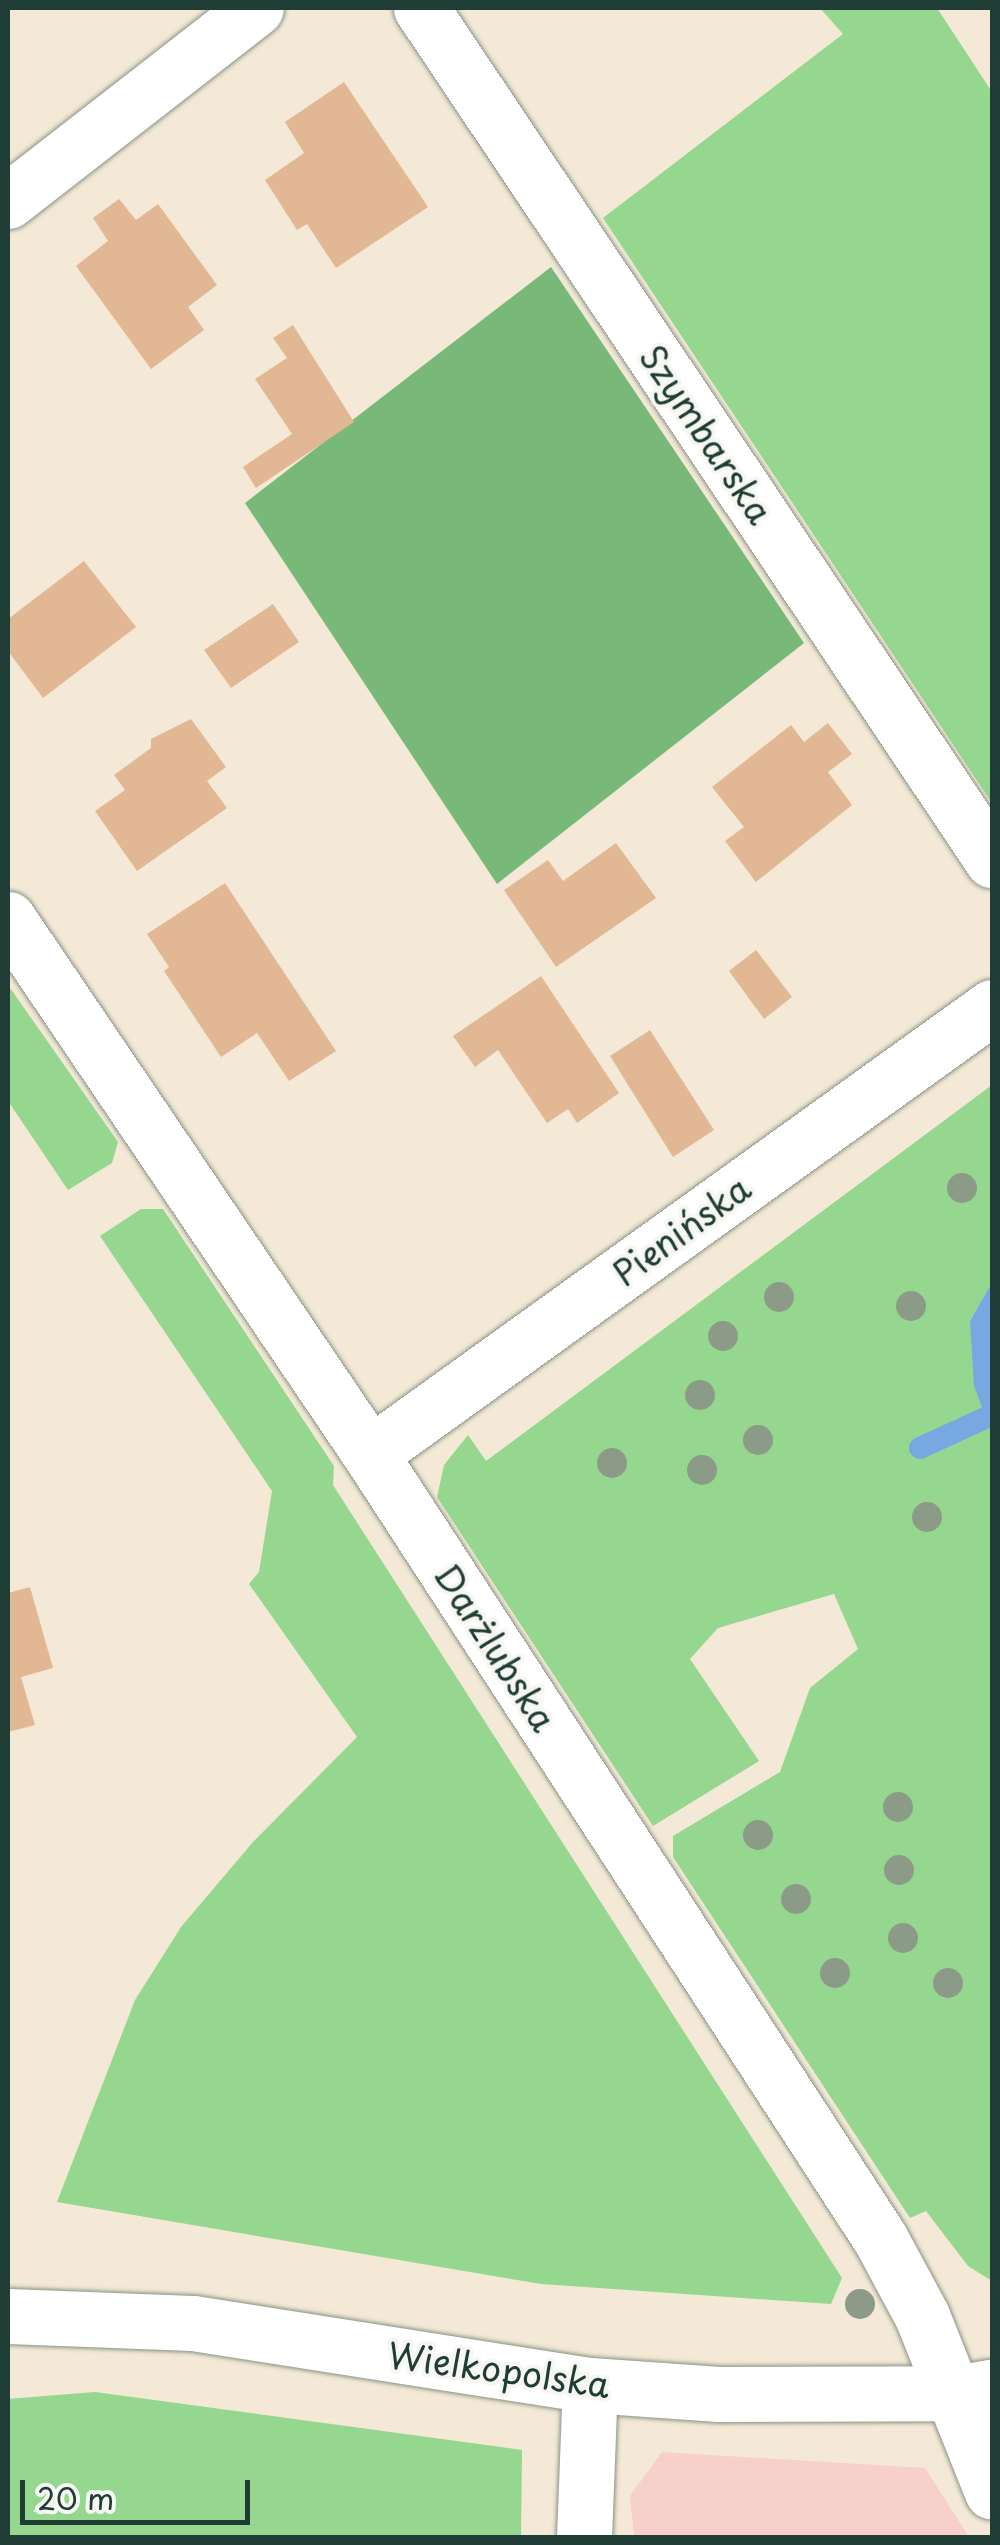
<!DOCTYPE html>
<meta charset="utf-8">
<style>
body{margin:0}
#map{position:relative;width:1000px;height:2545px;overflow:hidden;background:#f3e9d6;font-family:"Playpen Sans",sans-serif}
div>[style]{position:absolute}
.built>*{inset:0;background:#f7d0cb}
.green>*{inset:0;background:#95d78e}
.forest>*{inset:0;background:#78b879}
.water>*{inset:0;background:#78a8e2}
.stream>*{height:22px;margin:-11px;padding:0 11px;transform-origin:11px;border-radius:11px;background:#78a8e2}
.building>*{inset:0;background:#e2b894}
.roads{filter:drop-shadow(0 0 2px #899385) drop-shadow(0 0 2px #899385)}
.minor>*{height:55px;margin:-27.5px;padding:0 27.5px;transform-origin:27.5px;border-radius:27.5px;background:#fff}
.trees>*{width:30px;height:30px;margin:-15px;border-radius:50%;background:#8c9b87}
span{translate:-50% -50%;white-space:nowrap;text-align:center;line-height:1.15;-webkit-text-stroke:8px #f6f6f2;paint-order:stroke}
.street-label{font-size:35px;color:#1f3d34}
.frame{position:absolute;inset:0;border:10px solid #1f3d34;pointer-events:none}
.scale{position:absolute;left:20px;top:2480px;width:230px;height:45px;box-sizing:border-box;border:5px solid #1f3d34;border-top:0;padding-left:12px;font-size:30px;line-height:35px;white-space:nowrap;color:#1f3d34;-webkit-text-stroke:8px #f6f6f2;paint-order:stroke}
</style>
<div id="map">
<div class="built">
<div style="clip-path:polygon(662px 2452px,925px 2468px,969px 2537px,634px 2537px,630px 2496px)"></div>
</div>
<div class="green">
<div style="clip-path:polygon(820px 8px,937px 8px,992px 92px,992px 803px,603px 218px,843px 34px)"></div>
<div style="clip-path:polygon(8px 985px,118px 1142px,112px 1163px,68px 1190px,8px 1101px)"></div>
<div style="clip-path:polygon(992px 1085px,992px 1282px,970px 1321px,992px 1434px,992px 2281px,968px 2266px,926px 2211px,910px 2218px,673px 1857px,673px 1836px,780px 1772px,810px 1688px,858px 1649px,834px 1594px,718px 1628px,690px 1659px,759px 1761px,653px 1826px,437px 1497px,444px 1465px,468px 1435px,486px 1461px)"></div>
<div style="clip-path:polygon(141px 1209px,163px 1209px,334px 1466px,333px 1485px,842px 2278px,831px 2304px,541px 2284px,57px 2202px,135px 2000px,181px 1927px,253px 1842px,357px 1737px,249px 1584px,259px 1572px,272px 1491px,100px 1236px)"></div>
<div style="clip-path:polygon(95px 2392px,522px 2450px,521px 2537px,8px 2537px,8px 2399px)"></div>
</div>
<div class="forest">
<div style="clip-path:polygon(551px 267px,804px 643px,497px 884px,245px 503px)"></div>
</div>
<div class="water">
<div style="clip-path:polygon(992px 1282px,992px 1434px,974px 1386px,970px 1321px)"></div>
</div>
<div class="stream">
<div style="left:920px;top:1448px;width:79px;rotate:-24.6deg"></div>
</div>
<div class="building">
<div style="clip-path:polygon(344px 82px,428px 207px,336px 268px,307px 224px,297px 230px,265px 180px,304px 153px,285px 122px)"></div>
<div style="clip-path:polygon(119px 199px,136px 220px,158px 204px,217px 285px,188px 307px,204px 330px,151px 369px,76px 266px,108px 241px,93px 218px)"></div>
<div style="clip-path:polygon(293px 325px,354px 422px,256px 488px,243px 467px,292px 434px,255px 379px,287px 358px,273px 338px)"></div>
<div style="clip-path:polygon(84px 561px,136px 627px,43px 698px,8px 651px,8px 619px)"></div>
<div style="clip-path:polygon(273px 604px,299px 642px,231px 688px,204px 650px)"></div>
<div style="clip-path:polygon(191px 719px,226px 767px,207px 781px,227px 808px,137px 871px,95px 811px,125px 790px,114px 775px,151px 748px,151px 739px)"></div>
<div style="clip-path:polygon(828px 723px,852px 754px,828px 772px,852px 805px,756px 882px,725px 841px,744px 827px,712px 787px,791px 725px,804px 742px)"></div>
<div style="clip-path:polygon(616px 843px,656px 898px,556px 967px,504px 890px,548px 860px,563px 881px)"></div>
<div style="clip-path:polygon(225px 883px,336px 1051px,289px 1081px,257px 1033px,221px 1057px,164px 971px,169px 967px,147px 934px)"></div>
<div style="clip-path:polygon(756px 950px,792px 997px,764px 1019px,729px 971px)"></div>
<div style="clip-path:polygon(541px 976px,619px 1093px,577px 1123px,568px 1109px,547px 1123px,498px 1050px,475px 1067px,453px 1036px)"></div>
<div style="clip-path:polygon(650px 1030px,714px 1130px,673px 1157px,610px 1056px)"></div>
<div style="clip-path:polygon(30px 1587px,53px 1668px,21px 1677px,35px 1725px,8px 1732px,8px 1593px)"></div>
</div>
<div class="roads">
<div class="minor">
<div style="left:421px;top:8px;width:1026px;rotate:56.17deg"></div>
<div style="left:8px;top:201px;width:314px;rotate:-37.9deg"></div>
<div style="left:8px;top:919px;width:646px;rotate:55.92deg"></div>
<div style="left:370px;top:1454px;width:935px;rotate:56.96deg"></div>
<div style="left:880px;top:2238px;width:89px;rotate:61.7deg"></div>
<div style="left:922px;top:2316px;width:189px;rotate:68.3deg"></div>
<div style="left:370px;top:1454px;width:766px;rotate:-35.7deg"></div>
<div style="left:8px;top:2316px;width:185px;rotate:2.2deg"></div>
<div style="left:193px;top:2323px;width:402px;rotate:8.9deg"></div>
<div style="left:590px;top:2385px;width:129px;rotate:4deg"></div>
<div style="left:719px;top:2394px;width:236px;rotate:-0.2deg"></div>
<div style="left:955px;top:2393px;width:36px;rotate:-10deg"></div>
<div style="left:584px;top:2538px;width:153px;rotate:-87.8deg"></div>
</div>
</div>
<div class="trees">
<div style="left:962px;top:1188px"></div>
<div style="left:779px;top:1297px"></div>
<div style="left:911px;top:1306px"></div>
<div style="left:723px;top:1336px"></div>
<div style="left:700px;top:1395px"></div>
<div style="left:758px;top:1440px"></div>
<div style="left:612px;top:1463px"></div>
<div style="left:702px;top:1470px"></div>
<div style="left:927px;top:1517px"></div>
<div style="left:898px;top:1807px"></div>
<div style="left:758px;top:1835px"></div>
<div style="left:899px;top:1870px"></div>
<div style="left:796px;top:1899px"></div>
<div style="left:903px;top:1938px"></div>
<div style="left:835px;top:1973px"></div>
<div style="left:948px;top:1983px"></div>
<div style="left:860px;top:2304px"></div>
</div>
<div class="street-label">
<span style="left:707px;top:434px;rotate:56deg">Szymbarska</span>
<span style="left:681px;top:1230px;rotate:-36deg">Pienińska</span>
<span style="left:496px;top:1647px;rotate:57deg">Darżlubska</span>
<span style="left:499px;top:2369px;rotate:8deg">Wielkopolska</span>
</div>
<div class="frame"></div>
<div class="scale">20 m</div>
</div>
